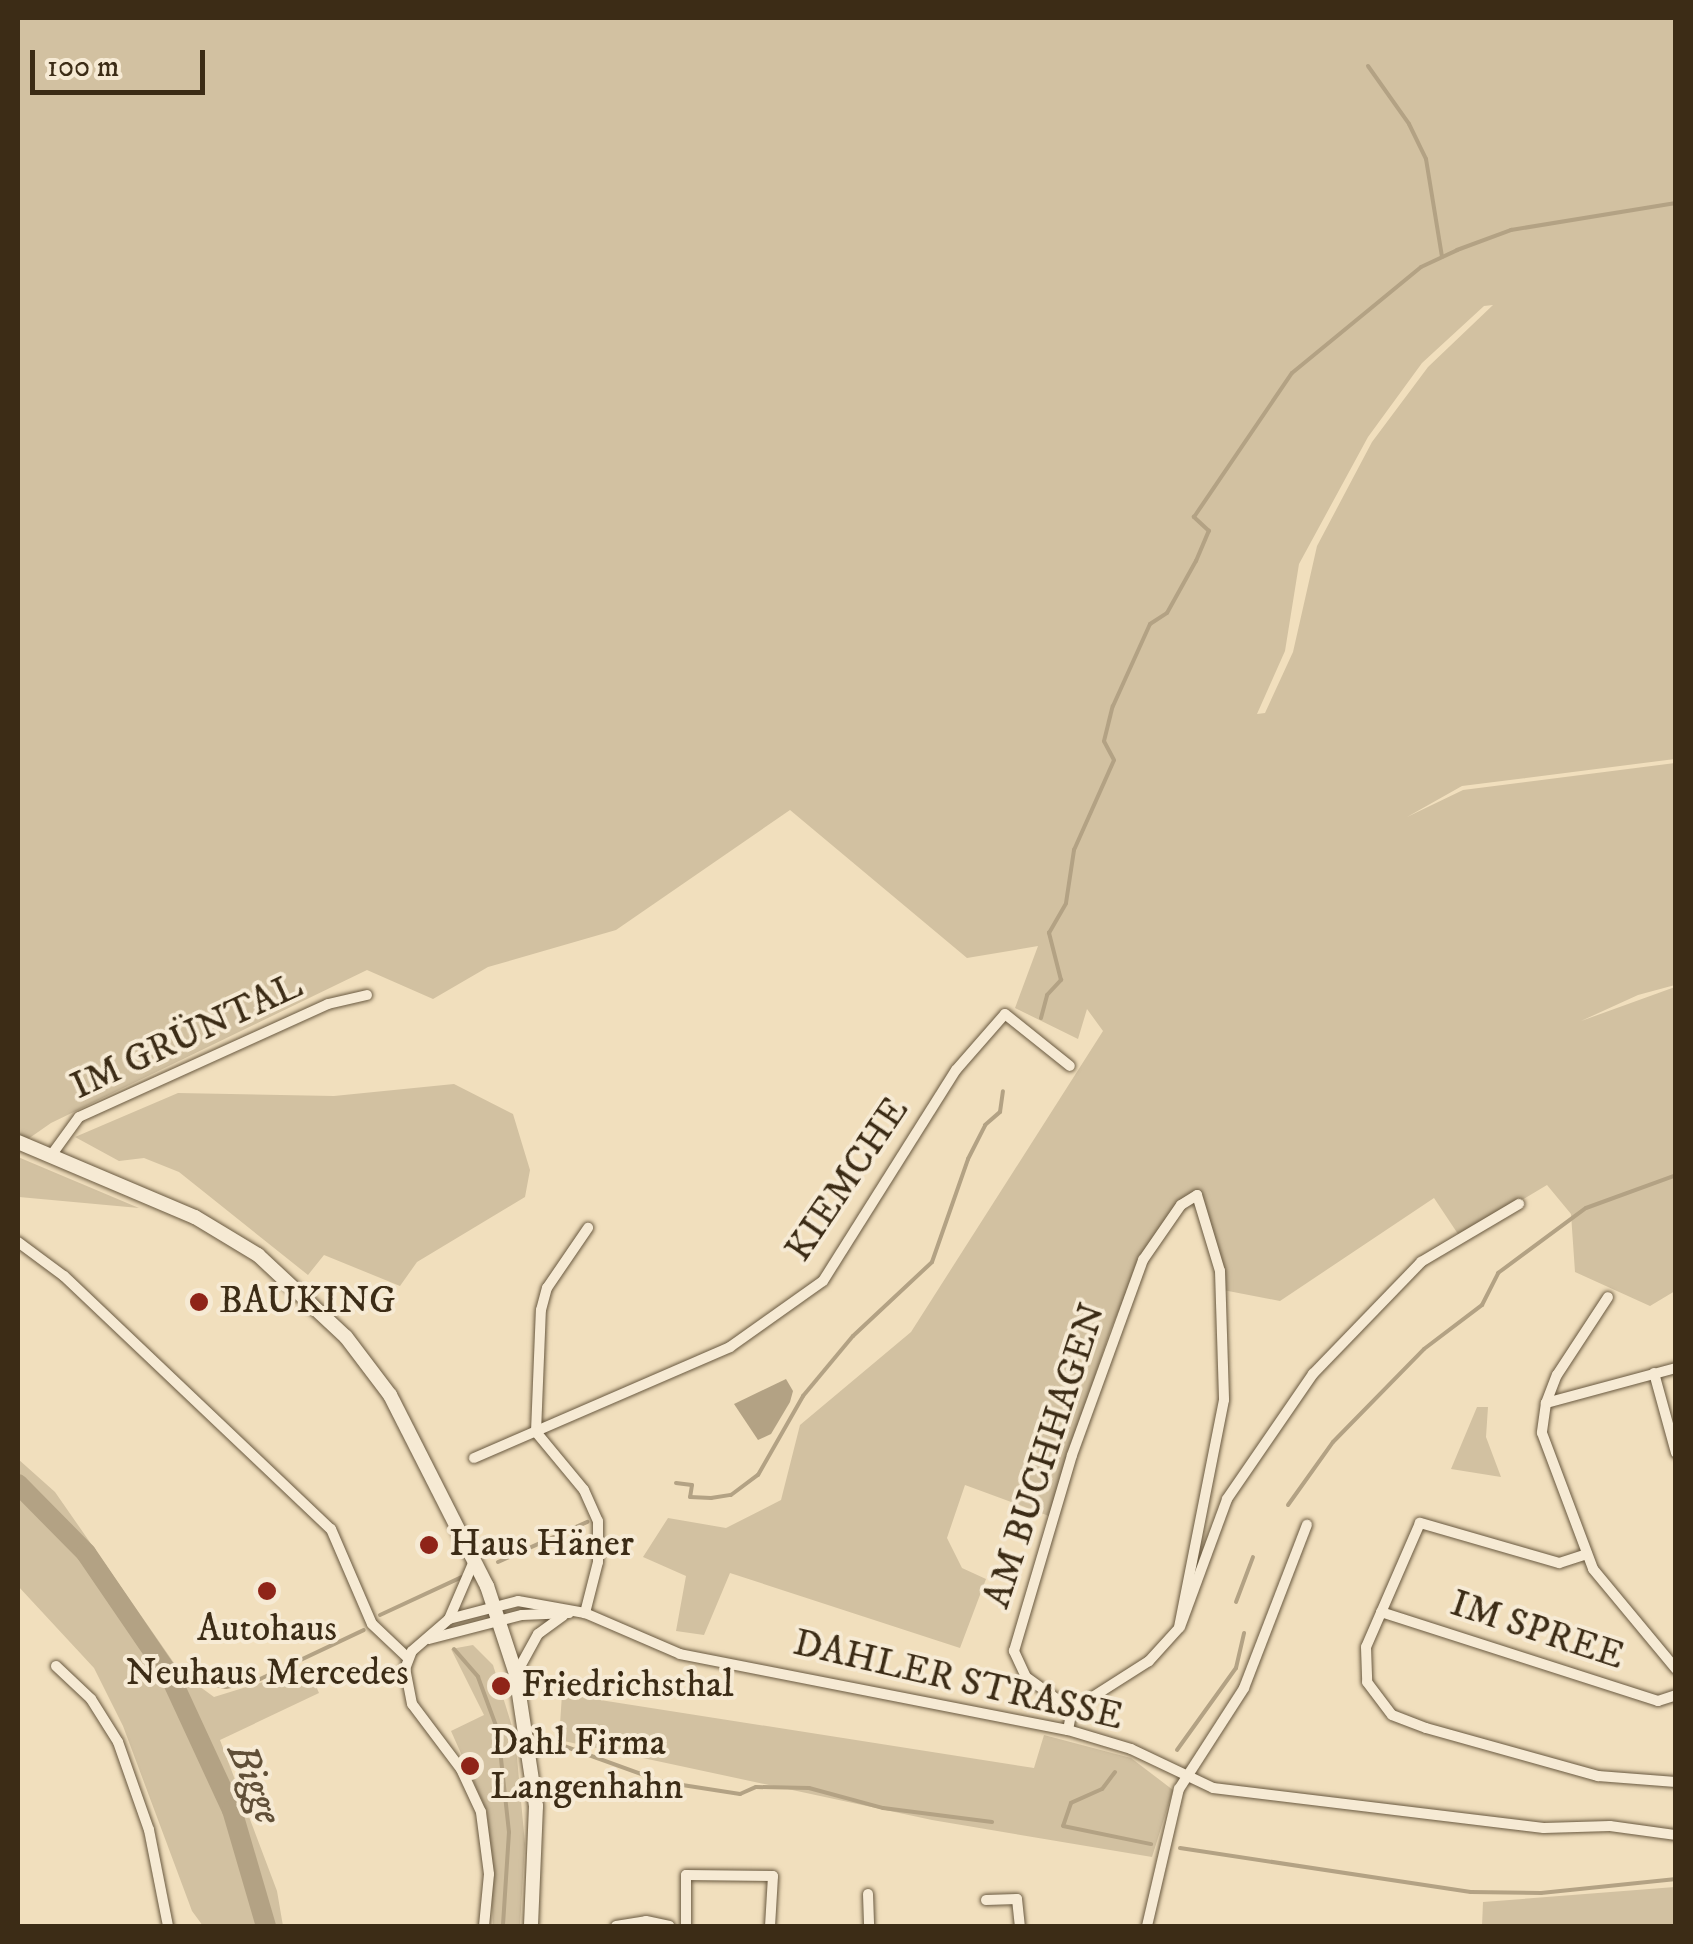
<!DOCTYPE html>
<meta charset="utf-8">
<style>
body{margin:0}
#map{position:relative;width:1693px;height:1944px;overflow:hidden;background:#f1dfbd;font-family:"IM FELL DW Pica",serif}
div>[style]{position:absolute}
.green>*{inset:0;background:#d2c1a1}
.water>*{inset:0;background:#b3a284}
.stream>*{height:4px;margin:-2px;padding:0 2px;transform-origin:2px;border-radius:2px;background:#b3a284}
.river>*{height:20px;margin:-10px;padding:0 10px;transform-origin:10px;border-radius:10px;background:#b3a284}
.roads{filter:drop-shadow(0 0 2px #695940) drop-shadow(0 0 2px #695940)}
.minor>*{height:10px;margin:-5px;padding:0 5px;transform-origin:5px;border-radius:5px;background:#f6ead4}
.secondary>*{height:14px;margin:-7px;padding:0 7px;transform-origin:7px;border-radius:7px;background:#f6ead4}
.dots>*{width:28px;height:28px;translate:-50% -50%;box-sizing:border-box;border:5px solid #f6ead4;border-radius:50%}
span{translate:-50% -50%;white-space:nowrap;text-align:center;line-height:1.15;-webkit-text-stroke:8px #f6ead4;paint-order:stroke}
.street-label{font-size:38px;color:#3c2c16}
.poi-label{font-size:38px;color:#3c2c16}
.left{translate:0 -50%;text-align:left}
.water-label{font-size:40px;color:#604f37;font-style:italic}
.frame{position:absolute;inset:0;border:20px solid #3c2c16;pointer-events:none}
.scale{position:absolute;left:30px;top:50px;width:175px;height:45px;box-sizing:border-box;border:5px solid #3c2c16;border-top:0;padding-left:12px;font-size:30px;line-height:35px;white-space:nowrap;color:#3c2c16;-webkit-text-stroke:8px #f6ead4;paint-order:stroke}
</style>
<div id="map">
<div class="green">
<div style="clip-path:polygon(evenodd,18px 18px,1675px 18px,1675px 759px,1462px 786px,1407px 817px,1463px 790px,1675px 763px,1675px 985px,1638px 995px,1581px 1021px,1675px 987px,1675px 1291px,1650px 1306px,1575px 1272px,1571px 1214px,1547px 1185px,1460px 1237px,1434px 1198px,1280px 1301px,1223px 1290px,1197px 1194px,1141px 1259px,1110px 1331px,1049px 1516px,965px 1485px,947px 1538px,962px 1568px,986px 1579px,960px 1648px,730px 1573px,704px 1635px,676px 1631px,686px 1576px,643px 1557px,668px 1518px,726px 1528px,781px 1500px,800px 1425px,911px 1332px,1103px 1031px,1087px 1009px,1078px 1039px,1015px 1008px,1038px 946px,967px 958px,790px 810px,616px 930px,488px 967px,433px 999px,367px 970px,51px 1123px,18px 1146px,18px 18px,1493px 305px,1428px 367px,1372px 442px,1317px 546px,1293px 652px,1265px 713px,1257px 714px,1285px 651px,1299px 564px,1368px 437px,1422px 363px,1484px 306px,1493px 305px)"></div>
<div style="clip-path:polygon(454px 1084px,513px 1114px,530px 1170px,525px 1197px,417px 1262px,400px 1286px,324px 1255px,308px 1275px,179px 1172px,144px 1158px,119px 1161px,75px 1137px,178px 1093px,334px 1096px)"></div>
<div style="clip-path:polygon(18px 1157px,139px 1208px,19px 1197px)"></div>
<div style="clip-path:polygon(1477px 1407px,1488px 1407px,1486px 1437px,1501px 1477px,1451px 1469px)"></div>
<div style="clip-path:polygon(18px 1459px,55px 1492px,181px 1673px,214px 1697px,308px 1668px,319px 1693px,220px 1740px,277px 1891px,283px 1926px,203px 1926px,192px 1911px,123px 1726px,94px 1668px,18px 1586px)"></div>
<div style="clip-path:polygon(473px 1645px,493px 1665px,515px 1736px,525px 1844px,520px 1926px,493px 1926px,487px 1812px,451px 1731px,484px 1715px,451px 1649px)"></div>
<div style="clip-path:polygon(562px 1694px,1034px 1768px,1044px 1735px,1131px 1758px,1173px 1790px,1152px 1857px,932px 1820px,559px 1740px)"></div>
<div style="clip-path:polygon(1675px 1887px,1675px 1926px,1482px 1926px,1483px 1902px)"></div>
</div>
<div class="water">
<div style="clip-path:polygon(786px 1379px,793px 1391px,790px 1402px,771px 1434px,758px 1440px,734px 1404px)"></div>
</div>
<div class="stream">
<div style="left:1368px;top:66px;width:71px;rotate:54.7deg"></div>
<div style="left:1409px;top:124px;width:39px;rotate:64deg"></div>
<div style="left:1426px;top:159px;width:99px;rotate:80.7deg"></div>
<div style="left:1041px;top:1018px;width:24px;rotate:-75deg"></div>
<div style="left:1047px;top:995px;width:21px;rotate:-47deg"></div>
<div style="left:1061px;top:980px;width:49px;rotate:-104.3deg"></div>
<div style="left:1049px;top:933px;width:34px;rotate:-60deg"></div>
<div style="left:1066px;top:903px;width:54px;rotate:-81.4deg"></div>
<div style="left:1074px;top:850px;width:98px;rotate:-66deg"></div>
<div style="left:1114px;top:760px;width:21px;rotate:-118deg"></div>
<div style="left:1104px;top:741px;width:36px;rotate:-76deg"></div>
<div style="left:1113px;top:706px;width:90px;rotate:-65.7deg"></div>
<div style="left:1150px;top:624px;width:20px;rotate:-33deg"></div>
<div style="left:1167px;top:613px;width:60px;rotate:-60.9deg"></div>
<div style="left:1196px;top:561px;width:33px;rotate:-67deg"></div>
<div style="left:1209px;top:531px;width:21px;rotate:-137deg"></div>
<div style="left:1194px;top:517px;width:174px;rotate:-55.8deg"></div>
<div style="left:1292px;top:373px;width:167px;rotate:-39.4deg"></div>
<div style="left:1421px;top:267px;width:40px;rotate:-25deg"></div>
<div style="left:1457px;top:250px;width:58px;rotate:-20.3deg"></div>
<div style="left:1511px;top:230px;width:167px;rotate:-9.3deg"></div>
<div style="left:676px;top:1483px;width:16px;rotate:7deg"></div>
<div style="left:692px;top:1485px;width:12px;rotate:99deg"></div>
<div style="left:690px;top:1497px;width:21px;rotate:3deg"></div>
<div style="left:711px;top:1498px;width:20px;rotate:-9deg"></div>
<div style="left:731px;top:1495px;width:34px;rotate:-37deg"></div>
<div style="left:758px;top:1475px;width:91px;rotate:-60.3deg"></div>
<div style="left:803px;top:1396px;width:78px;rotate:-50.2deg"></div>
<div style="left:853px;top:1336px;width:108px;rotate:-43.1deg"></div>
<div style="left:932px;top:1262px;width:109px;rotate:-70.7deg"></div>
<div style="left:968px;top:1159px;width:38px;rotate:-63deg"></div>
<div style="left:985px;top:1125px;width:20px;rotate:-41deg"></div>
<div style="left:1000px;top:1112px;width:21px;rotate:-82deg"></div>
<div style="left:1288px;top:1505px;width:77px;rotate:-54.5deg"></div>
<div style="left:1333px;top:1442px;width:130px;rotate:-45.6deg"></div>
<div style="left:1424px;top:1349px;width:73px;rotate:-37.2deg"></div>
<div style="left:1482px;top:1305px;width:36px;rotate:-63deg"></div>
<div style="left:1498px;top:1273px;width:109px;rotate:-36.5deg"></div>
<div style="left:1586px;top:1208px;width:96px;rotate:-20.1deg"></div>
<div style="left:498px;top:1562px;width:98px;rotate:-24.2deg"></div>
<div style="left:1236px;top:1602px;width:48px;rotate:-69.3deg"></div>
<div style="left:380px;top:1615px;width:90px;rotate:-24.9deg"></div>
<div style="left:454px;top:1649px;width:37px;rotate:49deg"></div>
<div style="left:478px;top:1677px;width:58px;rotate:69.7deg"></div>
<div style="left:498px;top:1731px;width:6px;rotate:-9deg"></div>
<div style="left:170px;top:1676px;width:57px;rotate:11.1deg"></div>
<div style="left:226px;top:1687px;width:31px;rotate:-11deg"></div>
<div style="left:256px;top:1681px;width:119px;rotate:-25.3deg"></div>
<div style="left:498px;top:1731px;width:102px;rotate:83.8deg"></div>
<div style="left:509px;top:1832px;width:94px;rotate:93.7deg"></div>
<div style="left:550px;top:1741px;width:120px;rotate:19.9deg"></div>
<div style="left:663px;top:1782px;width:78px;rotate:8.9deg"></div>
<div style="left:740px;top:1794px;width:17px;rotate:-24deg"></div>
<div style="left:756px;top:1787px;width:53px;rotate:1.1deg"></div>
<div style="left:809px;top:1788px;width:77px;rotate:15.1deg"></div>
<div style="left:883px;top:1808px;width:110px;rotate:7.3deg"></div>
<div style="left:1177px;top:1750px;width:101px;rotate:-54.3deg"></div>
<div style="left:1236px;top:1668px;width:36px;rotate:-77deg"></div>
<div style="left:1115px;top:1772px;width:21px;rotate:127deg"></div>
<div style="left:1102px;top:1789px;width:34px;rotate:156deg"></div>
<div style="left:1071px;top:1803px;width:24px;rotate:109deg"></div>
<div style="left:1063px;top:1826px;width:90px;rotate:11.6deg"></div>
<div style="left:1180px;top:1848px;width:294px;rotate:8.6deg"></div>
<div style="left:1471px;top:1892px;width:70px;rotate:0.8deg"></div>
<div style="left:1541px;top:1893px;width:136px;rotate:-5.9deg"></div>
</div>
<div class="river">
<div style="left:18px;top:1484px;width:97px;rotate:45.4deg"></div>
<div style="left:86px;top:1553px;width:149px;rotate:55.7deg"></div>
<div style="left:170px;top:1676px;width:148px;rotate:65.2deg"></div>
<div style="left:232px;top:1810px;width:121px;rotate:73.7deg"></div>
</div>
<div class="roads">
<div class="minor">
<div style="left:50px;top:1157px;width:49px;rotate:-54.1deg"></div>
<div style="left:79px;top:1117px;width:273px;rotate:-24.4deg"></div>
<div style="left:328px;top:1004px;width:40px;rotate:-13deg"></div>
<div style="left:18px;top:1242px;width:57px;rotate:36.5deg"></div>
<div style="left:64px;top:1276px;width:368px;rotate:43.5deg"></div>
<div style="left:331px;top:1529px;width:103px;rotate:66.7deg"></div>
<div style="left:372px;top:1624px;width:50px;rotate:43.4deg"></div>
<div style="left:1676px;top:1368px;width:135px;rotate:164.9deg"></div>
<div style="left:1546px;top:1403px;width:30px;rotate:98deg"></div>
<div style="left:1542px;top:1433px;width:145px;rotate:69.4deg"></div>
<div style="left:1593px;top:1569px;width:130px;rotate:50.3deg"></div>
<div style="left:1654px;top:1373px;width:83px;rotate:74.6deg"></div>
<div style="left:1546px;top:1403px;width:30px;rotate:-69deg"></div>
<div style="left:1557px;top:1375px;width:93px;rotate:-56.8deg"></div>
<div style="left:536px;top:1432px;width:122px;rotate:-87.7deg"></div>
<div style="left:541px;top:1310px;width:23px;rotate:-75deg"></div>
<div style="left:547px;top:1288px;width:73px;rotate:-55.7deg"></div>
<div style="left:536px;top:1432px;width:75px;rotate:50.4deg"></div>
<div style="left:584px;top:1490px;width:34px;rotate:66deg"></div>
<div style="left:598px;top:1521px;width:41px;rotate:90deg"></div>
<div style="left:598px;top:1562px;width:53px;rotate:104.3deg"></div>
<div style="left:474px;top:1458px;width:279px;rotate:-23.4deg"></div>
<div style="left:730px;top:1347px;width:114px;rotate:-35.4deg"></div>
<div style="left:823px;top:1281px;width:249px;rotate:-57.8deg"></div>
<div style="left:956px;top:1070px;width:74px;rotate:-48.8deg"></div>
<div style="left:1005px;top:1014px;width:83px;rotate:38.7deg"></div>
<div style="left:1587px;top:1554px;width:29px;rotate:162deg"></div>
<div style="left:1559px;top:1563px;width:145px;rotate:-163.9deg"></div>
<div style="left:1420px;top:1523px;width:135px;rotate:113.5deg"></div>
<div style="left:1366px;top:1647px;width:35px;rotate:88deg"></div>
<div style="left:1367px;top:1682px;width:41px;rotate:52.9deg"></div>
<div style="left:1392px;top:1715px;width:36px;rotate:21deg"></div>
<div style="left:1426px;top:1728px;width:179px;rotate:15.6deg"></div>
<div style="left:1598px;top:1776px;width:78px;rotate:4.4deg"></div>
<div style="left:1381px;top:1612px;width:291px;rotate:17.8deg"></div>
<div style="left:1658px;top:1701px;width:19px;rotate:-18deg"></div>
<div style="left:449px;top:1619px;width:63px;rotate:-66.7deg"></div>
<div style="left:1180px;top:1627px;width:136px;rotate:-69.8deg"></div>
<div style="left:1227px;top:1499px;width:152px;rotate:-55.5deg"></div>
<div style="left:1313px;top:1374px;width:156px;rotate:-46deg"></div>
<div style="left:1421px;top:1262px;width:114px;rotate:-30.6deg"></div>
<div style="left:429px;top:1639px;width:96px;rotate:-14.5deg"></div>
<div style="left:522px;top:1615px;width:47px;rotate:-2.4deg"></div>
<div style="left:56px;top:1666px;width:48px;rotate:43.3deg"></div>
<div style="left:91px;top:1699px;width:51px;rotate:57.9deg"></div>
<div style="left:118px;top:1742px;width:93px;rotate:70.6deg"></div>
<div style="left:149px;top:1830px;width:98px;rotate:78.8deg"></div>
<div style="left:516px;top:1674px;width:46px;rotate:-61.2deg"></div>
<div style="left:538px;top:1634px;width:31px;rotate:-36deg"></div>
<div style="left:1068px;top:1730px;width:20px;rotate:-79deg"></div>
<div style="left:1072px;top:1710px;width:57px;rotate:-144.3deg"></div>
<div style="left:1026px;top:1677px;width:29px;rotate:-115deg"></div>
<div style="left:1014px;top:1651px;width:204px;rotate:-73.5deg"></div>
<div style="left:1072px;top:1455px;width:208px;rotate:-70deg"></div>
<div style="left:1143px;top:1260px;width:67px;rotate:-55.4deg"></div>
<div style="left:1181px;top:1205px;width:19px;rotate:-32deg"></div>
<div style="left:1197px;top:1195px;width:79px;rotate:73.2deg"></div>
<div style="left:1220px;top:1271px;width:129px;rotate:88.2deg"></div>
<div style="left:1224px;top:1400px;width:232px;rotate:101.2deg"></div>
<div style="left:1179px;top:1628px;width:45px;rotate:132.3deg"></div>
<div style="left:1149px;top:1661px;width:91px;rotate:147.5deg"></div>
<div style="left:868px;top:1894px;width:32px;rotate:88deg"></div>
<div style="left:986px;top:1900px;width:31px;rotate:-2deg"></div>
<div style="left:1017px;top:1899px;width:27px;rotate:84deg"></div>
<div style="left:484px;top:1926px;width:52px;rotate:-84.5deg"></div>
<div style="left:489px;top:1874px;width:63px;rotate:-97.4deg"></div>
<div style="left:481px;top:1812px;width:47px;rotate:-114.9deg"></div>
<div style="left:461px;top:1769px;width:81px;rotate:-127deg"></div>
<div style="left:412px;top:1704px;width:36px;rotate:-101deg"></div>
<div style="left:405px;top:1669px;width:19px;rotate:-69deg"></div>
<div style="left:412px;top:1651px;width:49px;rotate:-40.9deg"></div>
<div style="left:449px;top:1619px;width:71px;rotate:-14.6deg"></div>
<div style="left:518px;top:1601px;width:68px;rotate:10.2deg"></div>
<div style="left:585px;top:1613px;width:103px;rotate:23.3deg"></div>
<div style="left:680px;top:1654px;width:395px;rotate:11.1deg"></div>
<div style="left:1068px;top:1730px;width:66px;rotate:16.8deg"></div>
<div style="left:1131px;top:1749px;width:91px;rotate:25.4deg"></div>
<div style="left:1213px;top:1788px;width:333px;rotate:6.9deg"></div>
<div style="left:1544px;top:1828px;width:66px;rotate:-1.7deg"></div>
<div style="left:1610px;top:1826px;width:67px;rotate:7.8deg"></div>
<div style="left:616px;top:1926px;width:30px;rotate:-9deg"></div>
<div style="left:646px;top:1921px;width:24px;rotate:12deg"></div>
<div style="left:686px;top:1926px;width:51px;rotate:-90deg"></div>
<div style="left:686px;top:1875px;width:87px;rotate:0.7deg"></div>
<div style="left:773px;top:1876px;width:50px;rotate:93.4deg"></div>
<div style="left:1147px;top:1926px;width:141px;rotate:-76.9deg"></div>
<div style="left:1179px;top:1789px;width:120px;rotate:-57.2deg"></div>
<div style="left:1244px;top:1688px;width:175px;rotate:-68.9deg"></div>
</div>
<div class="secondary">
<div style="left:18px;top:1142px;width:192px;rotate:23deg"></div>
<div style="left:195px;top:1217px;width:74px;rotate:31.1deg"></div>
<div style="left:258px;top:1255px;width:120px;rotate:43deg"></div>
<div style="left:346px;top:1337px;width:73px;rotate:52.8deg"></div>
<div style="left:390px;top:1395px;width:214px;rotate:63.1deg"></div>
<div style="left:487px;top:1586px;width:93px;rotate:71.8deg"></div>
<div style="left:516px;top:1674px;width:134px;rotate:81.4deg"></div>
<div style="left:536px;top:1806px;width:120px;rotate:92.4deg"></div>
</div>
</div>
<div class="dots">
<div style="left:199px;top:1302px;background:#8f2418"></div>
<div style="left:429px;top:1545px;background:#8f2418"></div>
<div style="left:267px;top:1591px;background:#8f2418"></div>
<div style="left:501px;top:1686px;background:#8f2418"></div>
<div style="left:470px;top:1766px;background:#8f2418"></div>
</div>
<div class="street-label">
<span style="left:187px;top:1037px;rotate:-25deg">IM GRÜNTAL</span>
<span style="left:848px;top:1180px;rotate:-56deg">KIEMCHE</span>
<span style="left:1046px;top:1456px;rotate:-72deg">AM BUCHHAGEN</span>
<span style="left:1537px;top:1631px;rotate:18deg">IM SPREE</span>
<span style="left:958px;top:1681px;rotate:13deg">DAHLER STRASSE</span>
</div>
<div class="poi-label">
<span class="left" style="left:219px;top:1302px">BAUKING</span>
<span class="left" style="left:449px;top:1545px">Haus Häner</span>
<span style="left:267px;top:1652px">Autohaus<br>Neuhaus Mercedes</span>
<span class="left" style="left:521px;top:1686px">Friedrichsthal</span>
<span class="left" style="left:490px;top:1766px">Dahl Firma<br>Langenhahn</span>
</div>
<div class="water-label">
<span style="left:254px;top:1784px;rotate:68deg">Bigge</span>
</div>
<div class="frame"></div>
<div class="scale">100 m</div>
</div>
